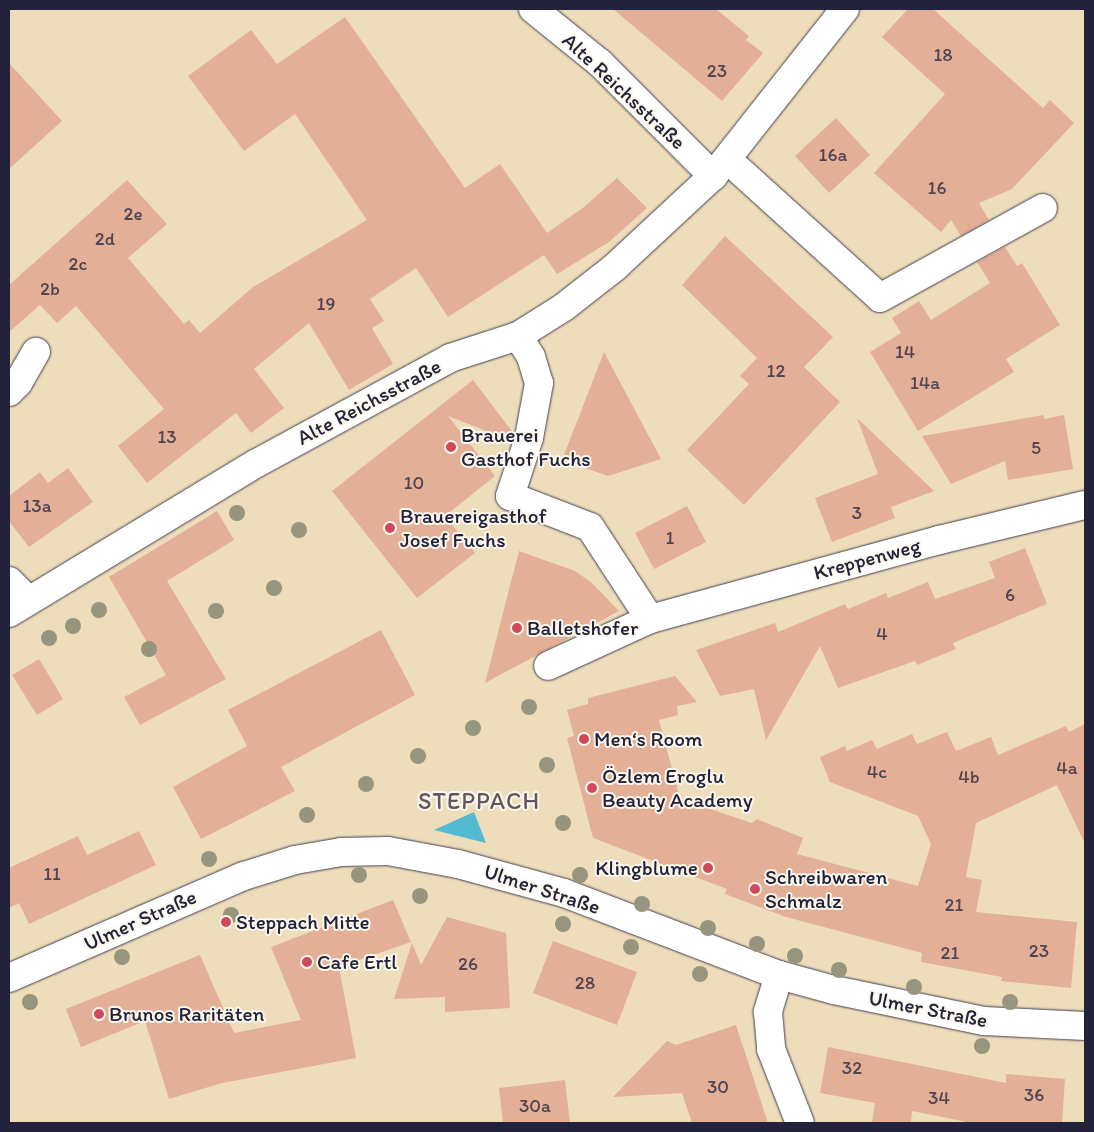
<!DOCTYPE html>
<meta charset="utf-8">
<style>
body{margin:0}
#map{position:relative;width:1094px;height:1132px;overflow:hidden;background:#edb;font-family:Itim,sans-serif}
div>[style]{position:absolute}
.water>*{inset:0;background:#53bad1}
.building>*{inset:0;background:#e4af97}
.roads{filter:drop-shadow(0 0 1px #413e4e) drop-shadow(0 0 1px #413e4e)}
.minor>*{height:28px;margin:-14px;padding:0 14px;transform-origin:14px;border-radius:14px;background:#fff}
.trees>*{width:16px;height:16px;margin:-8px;border-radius:50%;background:#97957e}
.dots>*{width:14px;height:14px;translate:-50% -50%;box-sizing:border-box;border:2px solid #fbf7ec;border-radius:50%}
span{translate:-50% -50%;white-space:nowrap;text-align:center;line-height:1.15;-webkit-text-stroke:4px #fbf7ec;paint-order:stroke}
.number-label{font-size:19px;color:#524552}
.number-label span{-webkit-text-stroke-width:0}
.street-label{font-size:21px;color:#22223b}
.poi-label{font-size:21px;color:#22223b}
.left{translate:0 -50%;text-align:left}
.right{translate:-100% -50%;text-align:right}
.quarter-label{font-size:24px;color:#66535b;letter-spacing:1px}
.frame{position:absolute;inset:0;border:10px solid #22223b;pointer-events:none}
</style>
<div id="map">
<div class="water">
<div style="clip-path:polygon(474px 812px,486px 843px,434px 830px)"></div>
</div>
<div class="building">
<div style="clip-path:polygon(613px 9px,716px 9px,749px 36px,746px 40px,763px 53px,722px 101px)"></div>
<div style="clip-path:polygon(908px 9px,933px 9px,1043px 108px,1050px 100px,1074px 123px,1012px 189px,979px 203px,989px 220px,961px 236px,951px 220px,941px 232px,874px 173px,945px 94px,882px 37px)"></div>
<div style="clip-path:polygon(345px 17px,465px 188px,500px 164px,547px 233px,584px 207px,617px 178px,647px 208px,609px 242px,557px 274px,544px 255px,448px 317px,416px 268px,370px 299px,384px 321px,372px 328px,393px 364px,349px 390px,309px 323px,254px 369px,284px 408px,251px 433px,236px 413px,147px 483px,118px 446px,164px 409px,76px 306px,57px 323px,40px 305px,9px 332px,9px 285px,127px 180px,167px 224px,128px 258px,184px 324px,189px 320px,200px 333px,253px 287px,367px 220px,295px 114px,244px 151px,188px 76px,251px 30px,277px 64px)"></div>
<div style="clip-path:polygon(9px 63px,62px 121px,9px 169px)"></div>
<div style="clip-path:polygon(836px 118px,870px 155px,829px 193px,795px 156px)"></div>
<div style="clip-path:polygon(725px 236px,833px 337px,804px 367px,840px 402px,744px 505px,687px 450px,749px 384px,740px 376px,757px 358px,682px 285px)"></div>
<div style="clip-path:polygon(1005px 247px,1017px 266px,1022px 263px,1060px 325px,1006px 359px,1014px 372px,918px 431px,870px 352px,901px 333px,892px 318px,919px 301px,931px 320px,990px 283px,977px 262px)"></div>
<div style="clip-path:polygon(604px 352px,661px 459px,608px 476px,562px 460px)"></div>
<div style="clip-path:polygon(473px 380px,514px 434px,512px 441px,448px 416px,495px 476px,445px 516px,475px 553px,417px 598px,332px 491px)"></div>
<div style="clip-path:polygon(1044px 415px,1044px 419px,1064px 415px,1073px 469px,1008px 480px,1005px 461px,951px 484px,922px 436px)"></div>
<div style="clip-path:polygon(857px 418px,934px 491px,891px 507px,895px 518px,832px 542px,815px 498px,878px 474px)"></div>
<div style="clip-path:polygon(68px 468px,93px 502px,29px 547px,9px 521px,9px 496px,40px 472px,48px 483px)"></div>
<div style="clip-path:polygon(687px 506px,706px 542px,654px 569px,635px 533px)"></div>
<div style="clip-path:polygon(217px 511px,234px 540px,167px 581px,226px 679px,140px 725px,124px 697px,166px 675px,109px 577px)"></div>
<div style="clip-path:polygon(1025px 548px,1047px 604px,953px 643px,956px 649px,917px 665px,915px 661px,838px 688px,820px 646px,766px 740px,754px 689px,720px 696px,696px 650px,775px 623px,778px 632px,845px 604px,848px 609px,886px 593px,888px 598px,928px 582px,935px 599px,995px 578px,989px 562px)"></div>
<div style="clip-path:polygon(519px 551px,575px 571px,591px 582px,619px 611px,485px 683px)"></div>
<div style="clip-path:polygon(381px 630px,415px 695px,281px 767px,295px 791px,201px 839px,173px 787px,247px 746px,228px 710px)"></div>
<div style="clip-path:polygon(39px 659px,63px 699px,37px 715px,12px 675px)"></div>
<div style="clip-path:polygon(675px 676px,697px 702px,677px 706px,678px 715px,659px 720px,680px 799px,752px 823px,757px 819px,803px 838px,797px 854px,918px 886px,931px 844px,918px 816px,830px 782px,820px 757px,845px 746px,847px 751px,872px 740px,877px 749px,912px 734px,917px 744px,947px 732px,956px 751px,991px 737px,998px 755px,1066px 726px,1069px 732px,1085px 724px,1085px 844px,1057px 785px,976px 823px,966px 877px,982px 880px,976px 912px,1077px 922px,1071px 988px,1001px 981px,1002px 977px,921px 962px,922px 953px,786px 917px,725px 894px,727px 889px,593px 838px,567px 738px,574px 736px,567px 710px,588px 704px,588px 698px)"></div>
<div style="clip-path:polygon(139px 831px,156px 865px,29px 924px,19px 903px,9px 908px,9px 868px,78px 836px,87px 855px)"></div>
<div style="clip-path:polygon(393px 900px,411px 942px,339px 967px,356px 1058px,222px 1083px,169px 1099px,145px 1021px,81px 1047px,66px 1009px,200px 955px,234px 1033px,301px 1020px,271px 947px)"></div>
<div style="clip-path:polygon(447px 917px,506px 933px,510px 1008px,445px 1012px,445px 997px,394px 999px,412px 943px,421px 965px)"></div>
<div style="clip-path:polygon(553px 941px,637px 972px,617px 1025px,533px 993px)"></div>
<div style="clip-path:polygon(736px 1025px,768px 1123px,692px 1123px,682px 1093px,613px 1097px,667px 1041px,676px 1045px)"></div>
<div style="clip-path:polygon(828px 1047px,1006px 1083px,1006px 1074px,1065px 1079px,1062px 1123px,972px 1123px,912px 1111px,911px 1123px,872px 1123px,875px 1103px,820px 1093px)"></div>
<div style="clip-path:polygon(565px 1080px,570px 1123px,503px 1123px,499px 1088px)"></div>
</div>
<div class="roads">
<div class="minor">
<div style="left:533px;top:9px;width:86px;rotate:38.9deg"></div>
<div style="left:600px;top:63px;width:160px;rotate:45deg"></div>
<div style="left:728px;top:160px;width:205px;rotate:42.2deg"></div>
<div style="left:880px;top:298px;width:186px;rotate:-28.9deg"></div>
<div style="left:518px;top:336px;width:25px;rotate:58deg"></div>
<div style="left:531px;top:357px;width:27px;rotate:73deg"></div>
<div style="left:539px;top:383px;width:56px;rotate:100.3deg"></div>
<div style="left:529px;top:438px;width:61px;rotate:108.1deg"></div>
<div style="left:510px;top:496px;width:86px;rotate:21.2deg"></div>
<div style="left:590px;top:527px;width:110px;rotate:56.9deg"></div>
<div style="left:650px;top:619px;width:112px;rotate:155.3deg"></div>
<div style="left:9px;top:392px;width:13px;rotate:-45deg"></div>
<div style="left:18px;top:383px;width:36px;rotate:-60deg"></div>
<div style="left:9px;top:581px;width:27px;rotate:45deg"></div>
<div style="left:9px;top:613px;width:290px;rotate:-31.2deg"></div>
<div style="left:257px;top:463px;width:220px;rotate:-28.5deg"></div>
<div style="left:450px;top:358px;width:71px;rotate:-17.9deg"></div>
<div style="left:518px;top:336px;width:54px;rotate:-32.2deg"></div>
<div style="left:564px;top:307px;width:65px;rotate:-38.1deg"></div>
<div style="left:615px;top:267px;width:134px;rotate:-42.9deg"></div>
<div style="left:713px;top:176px;width:213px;rotate:-51.7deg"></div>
<div style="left:650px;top:619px;width:300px;rotate:-15.3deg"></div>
<div style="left:939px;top:540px;width:150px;rotate:-13.5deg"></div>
<div style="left:779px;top:975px;width:39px;rotate:107deg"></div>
<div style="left:768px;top:1012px;width:37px;rotate:85deg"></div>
<div style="left:771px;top:1049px;width:79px;rotate:68.6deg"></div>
<div style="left:9px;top:978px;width:256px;rotate:-23.5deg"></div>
<div style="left:244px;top:876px;width:53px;rotate:-17.4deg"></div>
<div style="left:295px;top:860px;width:47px;rotate:-9.9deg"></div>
<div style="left:341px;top:852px;width:47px;rotate:-1.2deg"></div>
<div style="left:388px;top:851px;width:71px;rotate:10.5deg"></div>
<div style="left:458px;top:864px;width:110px;rotate:15.3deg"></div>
<div style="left:564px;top:893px;width:230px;rotate:20.9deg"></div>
<div style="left:779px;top:975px;width:57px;rotate:15.3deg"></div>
<div style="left:834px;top:990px;width:153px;rotate:11.7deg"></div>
<div style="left:984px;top:1021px;width:101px;rotate:2.8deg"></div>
</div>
</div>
<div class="trees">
<div style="left:237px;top:513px"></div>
<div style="left:299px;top:530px"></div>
<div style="left:274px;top:588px"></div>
<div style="left:99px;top:610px"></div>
<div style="left:216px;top:611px"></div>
<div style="left:73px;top:626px"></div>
<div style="left:49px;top:638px"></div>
<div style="left:149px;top:649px"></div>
<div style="left:529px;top:707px"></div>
<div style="left:473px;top:728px"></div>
<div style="left:418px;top:756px"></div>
<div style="left:547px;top:765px"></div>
<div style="left:366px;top:784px"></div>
<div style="left:307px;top:815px"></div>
<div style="left:563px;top:823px"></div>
<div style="left:209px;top:859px"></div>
<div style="left:359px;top:875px"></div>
<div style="left:580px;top:875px"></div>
<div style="left:420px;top:896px"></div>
<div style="left:642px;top:904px"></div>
<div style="left:231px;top:915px"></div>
<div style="left:563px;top:924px"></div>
<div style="left:708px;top:928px"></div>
<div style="left:757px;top:944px"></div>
<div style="left:631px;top:947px"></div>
<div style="left:795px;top:956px"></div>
<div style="left:122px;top:957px"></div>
<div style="left:839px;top:970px"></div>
<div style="left:700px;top:974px"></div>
<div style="left:914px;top:987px"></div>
<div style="left:30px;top:1002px"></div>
<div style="left:1010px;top:1002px"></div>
<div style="left:982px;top:1046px"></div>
</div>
<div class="dots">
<div style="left:451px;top:447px;background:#d1495b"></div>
<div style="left:390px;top:528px;background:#d1495b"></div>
<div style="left:517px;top:628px;background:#d1495b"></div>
<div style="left:584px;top:739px;background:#d1495b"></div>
<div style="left:592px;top:788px;background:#d1495b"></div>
<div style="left:708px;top:868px;background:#d1495b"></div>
<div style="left:755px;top:889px;background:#d1495b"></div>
<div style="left:226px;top:922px;background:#d1495b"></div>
<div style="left:307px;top:962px;background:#d1495b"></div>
<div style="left:99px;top:1014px;background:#d1495b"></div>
</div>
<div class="number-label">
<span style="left:943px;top:55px">18</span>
<span style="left:717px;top:71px">23</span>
<span style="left:833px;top:155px">16a</span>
<span style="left:937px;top:188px">16</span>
<span style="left:133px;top:214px">2e</span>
<span style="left:105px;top:239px">2d</span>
<span style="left:78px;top:264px">2c</span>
<span style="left:50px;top:289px">2b</span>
<span style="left:326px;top:304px">19</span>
<span style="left:905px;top:352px">14</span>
<span style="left:776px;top:371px">12</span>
<span style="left:925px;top:383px">14a</span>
<span style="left:167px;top:437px">13</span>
<span style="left:1036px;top:448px">5</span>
<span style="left:414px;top:483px">10</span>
<span style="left:37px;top:506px">13a</span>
<span style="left:857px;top:513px">3</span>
<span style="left:670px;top:538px">1</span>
<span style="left:1010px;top:595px">6</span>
<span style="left:882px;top:634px">4</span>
<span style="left:1067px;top:768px">4a</span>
<span style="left:877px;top:772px">4c</span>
<span style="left:969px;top:777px">4b</span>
<span style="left:52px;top:874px">11</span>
<span style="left:954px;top:905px">21</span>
<span style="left:1039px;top:951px">23</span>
<span style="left:950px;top:953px">21</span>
<span style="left:468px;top:964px">26</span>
<span style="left:585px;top:983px">28</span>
<span style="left:852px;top:1068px">32</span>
<span style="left:718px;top:1087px">30</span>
<span style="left:1034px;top:1095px">36</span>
<span style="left:939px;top:1098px">34</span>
<span style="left:535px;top:1106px">30a</span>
</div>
<div class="street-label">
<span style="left:624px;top:91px;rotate:43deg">Alte Reichsstraße</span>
<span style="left:369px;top:402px;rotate:-28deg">Alte Reichsstraße</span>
<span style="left:867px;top:559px;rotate:-15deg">Kreppenweg</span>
<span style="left:542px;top:889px;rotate:18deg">Ulmer Straße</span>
<span style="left:140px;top:920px;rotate:-24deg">Ulmer Straße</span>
<span style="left:928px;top:1009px;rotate:11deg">Ulmer Straße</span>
</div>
<div class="poi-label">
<span class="left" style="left:461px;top:447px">Brauerei<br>Gasthof Fuchs</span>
<span class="left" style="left:400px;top:528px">Brauereigasthof<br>Josef Fuchs</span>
<span class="left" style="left:527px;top:628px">Balletshofer</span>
<span class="left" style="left:594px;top:739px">Men‘s Room</span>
<span class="left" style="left:602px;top:788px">Özlem Eroglu<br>Beauty Academy</span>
<span class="right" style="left:698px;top:868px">Klingblume</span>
<span class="left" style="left:765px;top:889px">Schreibwaren<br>Schmalz</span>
<span class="left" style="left:236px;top:922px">Steppach Mitte</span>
<span class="left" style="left:317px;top:962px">Cafe Ertl</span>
<span class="left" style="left:109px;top:1014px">Brunos Raritäten</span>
</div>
<div class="quarter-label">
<span style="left:479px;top:801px">STEPPACH</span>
</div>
<div class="frame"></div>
</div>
